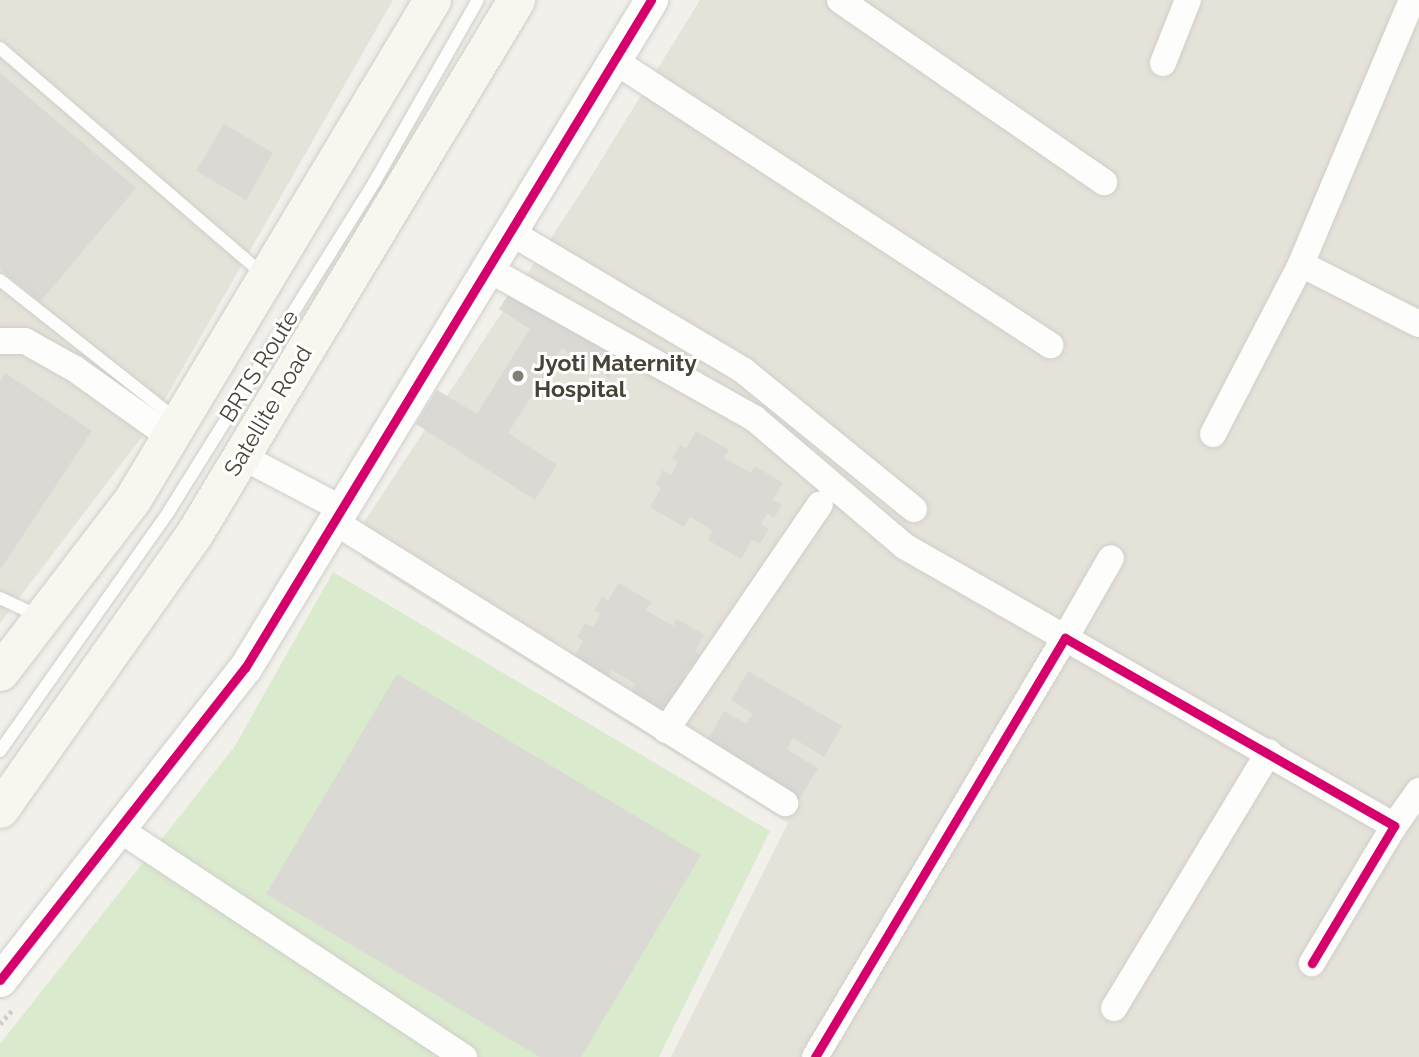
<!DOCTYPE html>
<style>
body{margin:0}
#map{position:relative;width:1419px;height:1057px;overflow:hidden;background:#f1f0eb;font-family:Raleway,sans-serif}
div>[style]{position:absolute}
.residential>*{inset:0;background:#e5e2d9}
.green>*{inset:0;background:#daeacd}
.building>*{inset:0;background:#dad9d4}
.path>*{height:4.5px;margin-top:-2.25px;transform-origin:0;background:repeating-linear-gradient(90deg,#d1d0ca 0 3.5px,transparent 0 7px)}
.roads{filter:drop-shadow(0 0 2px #cfcec9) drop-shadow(0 0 2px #cfcec9)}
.service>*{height:12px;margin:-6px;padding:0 6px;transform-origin:6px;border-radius:6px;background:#fdfdfc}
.minor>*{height:26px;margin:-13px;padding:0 13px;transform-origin:13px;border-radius:13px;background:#fdfdfc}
.tertiary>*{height:33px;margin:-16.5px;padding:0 16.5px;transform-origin:16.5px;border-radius:16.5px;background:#fdfdfc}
.secondary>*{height:37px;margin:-18.5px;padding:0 18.5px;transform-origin:18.5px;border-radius:18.5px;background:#f7f6ef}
.cycleway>*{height:9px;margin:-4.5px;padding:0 4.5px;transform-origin:4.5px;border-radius:4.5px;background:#d6006c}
.dots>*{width:19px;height:19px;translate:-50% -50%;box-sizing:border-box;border:4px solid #fff;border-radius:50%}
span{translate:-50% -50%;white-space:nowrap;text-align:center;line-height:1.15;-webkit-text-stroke:6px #fff;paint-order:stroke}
.poi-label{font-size:23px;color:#474337;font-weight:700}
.left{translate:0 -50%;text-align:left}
.street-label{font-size:23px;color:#474337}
</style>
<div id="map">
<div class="residential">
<div style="clip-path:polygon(0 0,393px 0,148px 429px,0 623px)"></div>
<div style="clip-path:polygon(700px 0,1419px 0,1419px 1057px,671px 1057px,788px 823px,364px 560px,353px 539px,587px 183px)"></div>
</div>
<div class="green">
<div style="clip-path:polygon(333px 572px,770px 831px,659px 1057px,0 1057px,0 1044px,235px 746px)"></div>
</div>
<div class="building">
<div style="clip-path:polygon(0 73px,136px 188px,40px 302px,0 268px)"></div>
<div style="clip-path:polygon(224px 124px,273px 153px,246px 200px,196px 171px)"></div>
<div style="clip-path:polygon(514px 286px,623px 355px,609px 378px,562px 348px,508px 433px,557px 465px,535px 500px,416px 424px,437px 390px,477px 414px,530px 329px,499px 309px)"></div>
<div style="clip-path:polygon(5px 373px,92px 431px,0 570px,0 381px)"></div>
<div style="clip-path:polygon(696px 431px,729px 450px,724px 458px,751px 473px,755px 466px,783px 483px,773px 500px,782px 505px,774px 518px,767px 513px,761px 524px,769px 529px,760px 544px,752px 540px,741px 559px,708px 540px,713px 531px,690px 517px,684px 527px,650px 507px,661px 488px,655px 485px,663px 470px,671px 475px,678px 462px,672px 458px,680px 445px,686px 448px)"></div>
<div style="clip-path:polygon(619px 583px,651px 602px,646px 610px,673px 626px,677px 619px,705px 635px,695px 652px,704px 657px,696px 670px,690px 666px,683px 677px,691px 681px,682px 697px,674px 692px,663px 711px,630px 692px,635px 684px,612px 670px,607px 680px,572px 660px,583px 641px,577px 637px,585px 623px,593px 627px,600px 614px,594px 611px,602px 597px,608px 601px)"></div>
<div style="clip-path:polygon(748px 671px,842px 726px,824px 757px,793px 738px,787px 750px,818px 768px,798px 801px,704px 746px,724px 711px,747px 724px,753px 714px,731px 700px)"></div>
<div style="clip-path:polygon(397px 674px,701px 855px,581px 1057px,540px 1057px,266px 894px)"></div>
</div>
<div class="path">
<div style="left:0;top:1024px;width:20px;rotate:-49deg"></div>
</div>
<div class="roads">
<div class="service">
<div style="left:0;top:48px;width:347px;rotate:40.7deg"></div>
<div style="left:0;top:280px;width:223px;rotate:38.3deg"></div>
<div style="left:0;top:598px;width:42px;rotate:25.3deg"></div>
<div style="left:0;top:751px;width:294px;rotate:-54.8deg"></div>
<div style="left:169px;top:511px;width:389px;rotate:-58deg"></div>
<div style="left:375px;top:181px;width:208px;rotate:-60.4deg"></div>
</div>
<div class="minor">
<div style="left:840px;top:0;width:321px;rotate:34.6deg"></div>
<div style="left:1412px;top:0;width:286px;rotate:112.8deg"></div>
<div style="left:1301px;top:264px;width:132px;rotate:27deg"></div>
<div style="left:615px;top:61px;width:520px;rotate:33.14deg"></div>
<div style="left:1163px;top:63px;width:68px;rotate:-68.4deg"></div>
<div style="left:512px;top:233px;width:270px;rotate:30.7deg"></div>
<div style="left:744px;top:371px;width:219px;rotate:39.1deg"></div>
<div style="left:490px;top:270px;width:304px;rotate:29.3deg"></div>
<div style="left:755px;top:419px;width:196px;rotate:40.4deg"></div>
<div style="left:904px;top:546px;width:185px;rotate:29.7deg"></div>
<div style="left:1065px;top:638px;width:92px;rotate:-60.1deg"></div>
<div style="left:0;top:341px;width:25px"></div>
<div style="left:25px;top:341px;width:57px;rotate:29.2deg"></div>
<div style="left:75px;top:369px;width:115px;rotate:35.5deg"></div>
<div style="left:1213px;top:434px;width:191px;rotate:-62.6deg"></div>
<div style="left:241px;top:456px;width:114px;rotate:27.7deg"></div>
<div style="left:335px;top:522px;width:531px;rotate:31.98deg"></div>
<div style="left:666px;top:730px;width:273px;rotate:-55.7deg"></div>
<div style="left:1394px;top:826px;width:43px;rotate:-54.5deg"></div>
<div style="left:119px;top:829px;width:414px;rotate:33.5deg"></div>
<div style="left:1114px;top:1008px;width:299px;rotate:-58.8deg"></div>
<div style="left:815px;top:1057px;width:488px;rotate:-59.2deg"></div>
<div style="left:1065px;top:638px;width:379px;rotate:29.7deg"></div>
<div style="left:1394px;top:826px;width:160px;rotate:120.9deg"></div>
</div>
<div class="tertiary">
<div style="left:0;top:980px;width:397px;rotate:-51.9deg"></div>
<div style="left:245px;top:668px;width:782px;rotate:-58.71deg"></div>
</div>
<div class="secondary">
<div style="left:0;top:672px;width:217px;rotate:-52.5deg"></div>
<div style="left:132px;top:500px;width:583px;rotate:-59.04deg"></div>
<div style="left:0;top:809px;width:337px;rotate:-54.8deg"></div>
<div style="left:194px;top:534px;width:624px;rotate:-58.91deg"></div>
</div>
</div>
<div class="cycleway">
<div style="left:0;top:980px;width:397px;rotate:-51.9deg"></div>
<div style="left:245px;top:668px;width:782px;rotate:-58.71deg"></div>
<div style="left:815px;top:1057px;width:488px;rotate:-59.2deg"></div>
<div style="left:1065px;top:638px;width:379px;rotate:29.7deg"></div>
<div style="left:1394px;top:826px;width:160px;rotate:120.9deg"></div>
</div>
<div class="dots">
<div style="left:518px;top:376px;background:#828076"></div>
</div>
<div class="poi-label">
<span class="left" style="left:534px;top:376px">Jyoti Maternity<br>Hospital</span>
</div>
<div class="street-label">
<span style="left:259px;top:366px;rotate:-58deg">BRTS Route</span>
<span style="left:268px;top:411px;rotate:-59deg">Satellite Road</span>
</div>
</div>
